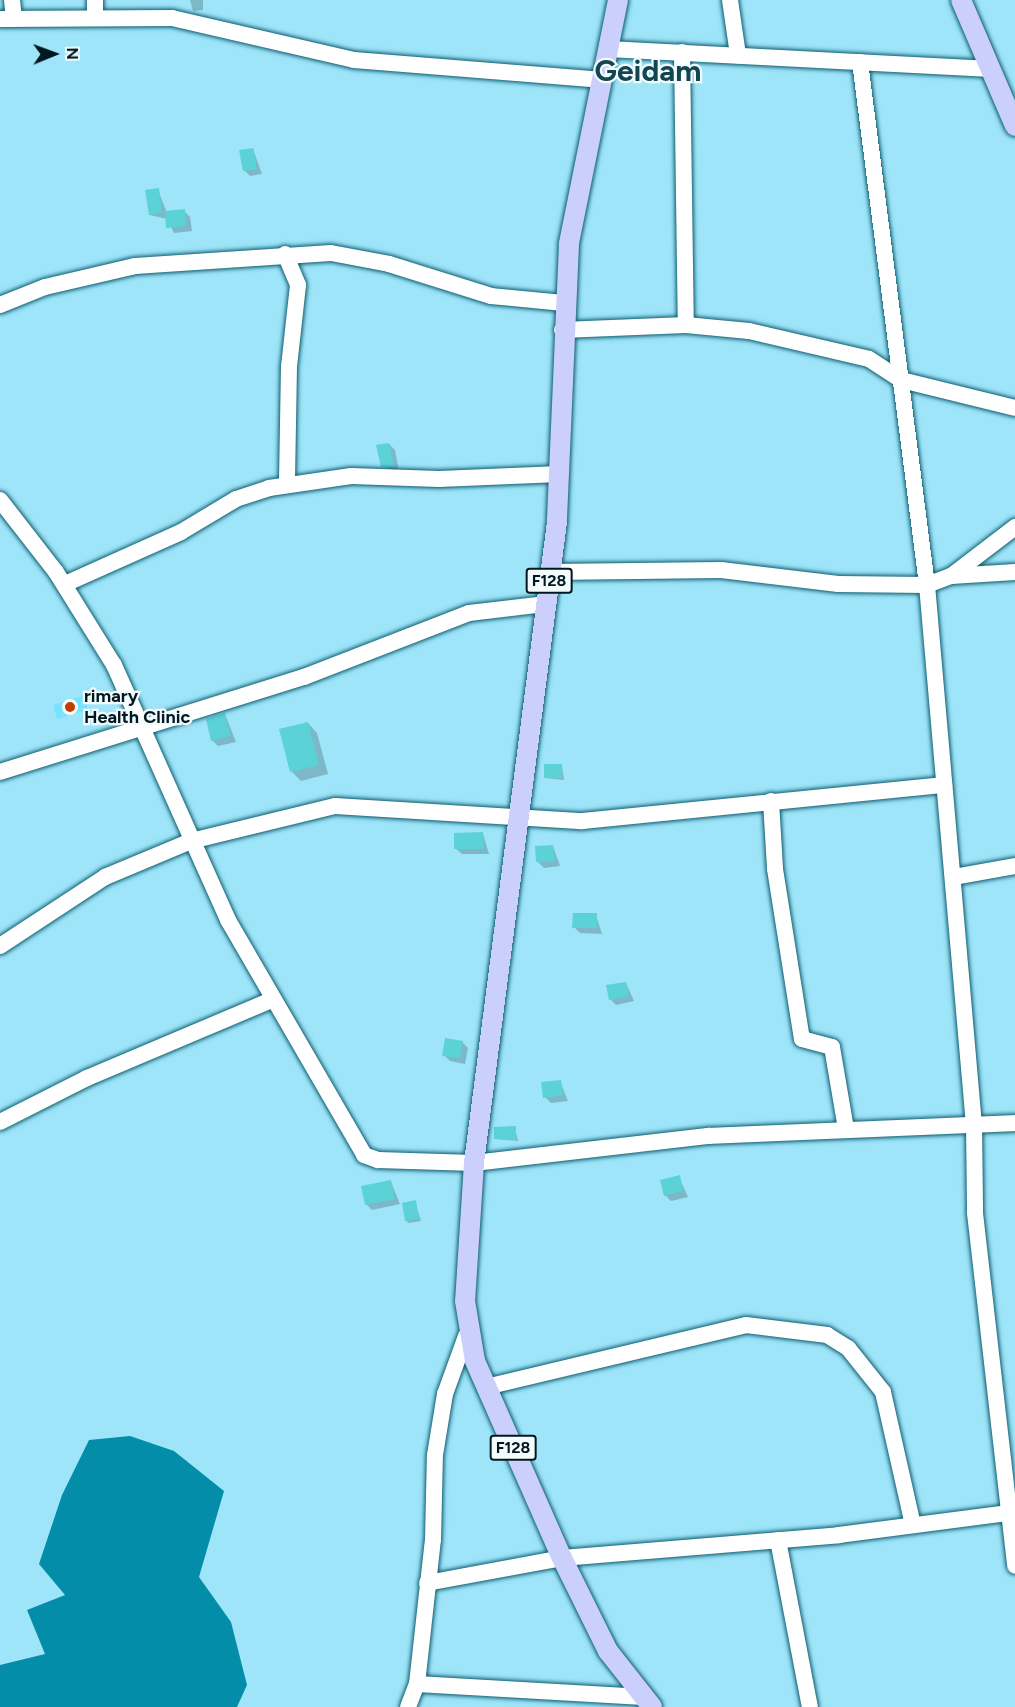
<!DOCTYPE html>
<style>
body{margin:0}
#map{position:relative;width:1015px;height:1707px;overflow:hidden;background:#9ee5fa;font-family:Figtree,sans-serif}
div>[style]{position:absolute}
.built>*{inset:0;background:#7ae2ff}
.water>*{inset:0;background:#038da8}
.shadow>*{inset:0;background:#0003}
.building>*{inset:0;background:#5bd2d6}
.roads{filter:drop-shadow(0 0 2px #0d5d6f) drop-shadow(0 0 2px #0d5d6f)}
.minor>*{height:16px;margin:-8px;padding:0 8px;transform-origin:8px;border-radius:8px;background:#fff}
.major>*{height:20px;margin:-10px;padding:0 10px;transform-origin:10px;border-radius:10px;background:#cacffb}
.dots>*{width:16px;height:16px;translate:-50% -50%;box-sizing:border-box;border:3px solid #f3fbfd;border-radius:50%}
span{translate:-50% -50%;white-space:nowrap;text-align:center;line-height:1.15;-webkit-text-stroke:4.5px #f3fbfd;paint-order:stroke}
.shield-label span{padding:2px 4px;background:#f3fbfd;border:2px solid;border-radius:4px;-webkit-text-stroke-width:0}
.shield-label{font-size:16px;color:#00181f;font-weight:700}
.poi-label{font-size:18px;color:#00181f;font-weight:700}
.left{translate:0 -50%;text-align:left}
.town-label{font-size:30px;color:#134653;font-weight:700}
.north{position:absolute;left:24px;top:24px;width:60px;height:60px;-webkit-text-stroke:4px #f3fbfd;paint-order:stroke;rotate:89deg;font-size:16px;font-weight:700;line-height:24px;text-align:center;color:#00181f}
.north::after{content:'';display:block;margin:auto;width:21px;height:27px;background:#00181f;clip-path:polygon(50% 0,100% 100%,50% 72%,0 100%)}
</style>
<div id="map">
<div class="built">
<div style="clip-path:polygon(85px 695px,88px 710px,57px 719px,53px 705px)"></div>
</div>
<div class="water">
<div style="clip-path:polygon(130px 1436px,174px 1451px,224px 1491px,199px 1577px,231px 1622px,247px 1685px,237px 1707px,0 1707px,0 1665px,45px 1654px,27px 1610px,65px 1595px,39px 1564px,62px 1495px,89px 1440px)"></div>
</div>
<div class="shadow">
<div style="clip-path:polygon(190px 0,203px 0,203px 10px,193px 11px)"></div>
<div style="clip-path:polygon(253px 149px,262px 174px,250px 176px,244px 170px)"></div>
<div style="clip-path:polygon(158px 190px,167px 213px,184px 211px,190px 217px,192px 231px,174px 233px,167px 219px,150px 215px)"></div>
<div style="clip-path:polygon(389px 444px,395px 450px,399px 472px,382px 466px)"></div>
<div style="clip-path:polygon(225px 714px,236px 742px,218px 746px,212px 740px)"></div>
<div style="clip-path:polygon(308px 723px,317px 733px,328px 774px,301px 781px,292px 772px,281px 730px)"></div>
<div style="clip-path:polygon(562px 766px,564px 780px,545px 778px)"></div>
<div style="clip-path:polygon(483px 834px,489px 854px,462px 854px,456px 849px)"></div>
<div style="clip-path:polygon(553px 846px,560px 866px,544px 868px,538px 862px)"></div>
<div style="clip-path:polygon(596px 915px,602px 934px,580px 933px,574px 927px)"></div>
<div style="clip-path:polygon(626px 983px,634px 1001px,616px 1005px,610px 999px)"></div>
<div style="clip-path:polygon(462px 1042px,468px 1048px,465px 1064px,450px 1061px,444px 1055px)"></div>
<div style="clip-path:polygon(560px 1081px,568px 1101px,551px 1103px,545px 1097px)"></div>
<div style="clip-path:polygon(515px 1128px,518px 1141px,496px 1139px)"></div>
<div style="clip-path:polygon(679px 1177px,688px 1197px,671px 1201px,665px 1195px)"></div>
<div style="clip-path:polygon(391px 1182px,400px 1204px,372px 1210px,366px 1204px)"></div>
<div style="clip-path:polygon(415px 1202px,421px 1221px,409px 1223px,406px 1221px)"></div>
</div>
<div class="building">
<div style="clip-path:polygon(253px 148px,257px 169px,243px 171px,239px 150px)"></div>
<div style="clip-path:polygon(159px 188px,162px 213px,149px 215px,145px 190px)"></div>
<div style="clip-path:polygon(185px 209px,186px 226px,166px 228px,165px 211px)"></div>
<div style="clip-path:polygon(389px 443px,394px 467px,381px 467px,376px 445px)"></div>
<div style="clip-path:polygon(225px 713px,230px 736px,211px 741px,206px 719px)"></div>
<div style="clip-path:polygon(308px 722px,319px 765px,290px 772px,279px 729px)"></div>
<div style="clip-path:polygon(544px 764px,562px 764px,562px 778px,544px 778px)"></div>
<div style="clip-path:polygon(483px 832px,484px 849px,454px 849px,454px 833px)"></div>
<div style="clip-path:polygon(553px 845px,555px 861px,536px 862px,535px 846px)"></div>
<div style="clip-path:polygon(573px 913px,597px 913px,597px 928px,572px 928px)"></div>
<div style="clip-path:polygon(626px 982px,629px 996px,609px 1000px,606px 985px)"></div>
<div style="clip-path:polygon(445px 1038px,463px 1041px,460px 1058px,442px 1056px)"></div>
<div style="clip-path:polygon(561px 1080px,563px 1095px,543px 1098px,541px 1082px)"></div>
<div style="clip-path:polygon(516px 1126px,516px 1140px,494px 1139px,494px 1127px)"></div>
<div style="clip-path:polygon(680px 1175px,683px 1191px,664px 1196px,660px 1180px)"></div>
<div style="clip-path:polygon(391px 1180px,395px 1199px,365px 1205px,361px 1186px)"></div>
<div style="clip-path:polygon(416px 1200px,419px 1219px,405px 1221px,402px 1203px)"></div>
</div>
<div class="roads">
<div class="minor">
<div style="left:12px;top:0;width:19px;rotate:84deg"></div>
<div style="left:95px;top:0;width:15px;rotate:90deg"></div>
<div style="left:730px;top:0;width:56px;rotate:81.7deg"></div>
<div style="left:0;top:19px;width:172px;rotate:-0.3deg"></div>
<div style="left:172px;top:18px;width:187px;rotate:13deg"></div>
<div style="left:354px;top:60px;width:247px;rotate:4.6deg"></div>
<div style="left:608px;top:49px;width:384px;rotate:3deg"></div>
<div style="left:682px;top:52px;width:273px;rotate:89.2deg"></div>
<div style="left:860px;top:62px;width:527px;rotate:82.7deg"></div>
<div style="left:927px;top:585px;width:542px;rotate:85.03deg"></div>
<div style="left:974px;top:1125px;width:88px;rotate:89.3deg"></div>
<div style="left:975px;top:1213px;width:355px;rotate:83.5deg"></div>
<div style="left:285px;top:254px;width:34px;rotate:67deg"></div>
<div style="left:298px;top:285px;width:81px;rotate:96.3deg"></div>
<div style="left:289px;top:366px;width:119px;rotate:91deg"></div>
<div style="left:0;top:305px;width:48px;rotate:-21.8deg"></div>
<div style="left:45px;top:287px;width:92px;rotate:-13.1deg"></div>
<div style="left:135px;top:266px;width:196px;rotate:-3.8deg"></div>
<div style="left:331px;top:253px;width:59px;rotate:10.7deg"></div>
<div style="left:389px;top:264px;width:107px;rotate:17.4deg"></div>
<div style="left:491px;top:296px;width:73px;rotate:5.5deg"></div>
<div style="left:562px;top:330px;width:124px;rotate:-2.3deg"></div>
<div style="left:686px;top:325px;width:63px;rotate:5.4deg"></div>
<div style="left:749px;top:331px;width:123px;rotate:13.1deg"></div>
<div style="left:869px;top:359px;width:38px;rotate:33deg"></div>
<div style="left:901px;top:380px;width:117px;rotate:13.8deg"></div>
<div style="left:0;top:500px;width:91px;rotate:52.1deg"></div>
<div style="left:56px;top:572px;width:110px;rotate:58.1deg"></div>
<div style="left:114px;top:665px;width:279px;rotate:65.9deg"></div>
<div style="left:228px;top:920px;width:272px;rotate:59.9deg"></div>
<div style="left:364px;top:1155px;width:15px;rotate:20deg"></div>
<div style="left:378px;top:1160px;width:96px;rotate:1.8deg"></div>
<div style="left:474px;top:1163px;width:237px;rotate:-6.6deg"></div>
<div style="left:709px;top:1136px;width:306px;rotate:-2.4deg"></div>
<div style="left:550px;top:572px;width:171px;rotate:-0.7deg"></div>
<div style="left:721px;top:570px;width:118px;rotate:6.8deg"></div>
<div style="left:838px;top:584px;width:89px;rotate:0.6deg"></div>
<div style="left:927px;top:585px;width:26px;rotate:-21deg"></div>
<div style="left:951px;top:576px;width:81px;rotate:-37.4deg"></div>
<div style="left:951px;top:576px;width:64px;rotate:-3.6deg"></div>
<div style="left:65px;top:584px;width:127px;rotate:-24.1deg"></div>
<div style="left:181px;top:532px;width:64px;rotate:-31deg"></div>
<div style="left:236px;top:499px;width:35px;rotate:-18deg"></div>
<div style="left:269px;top:488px;width:83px;rotate:-8.3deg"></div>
<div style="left:351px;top:476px;width:88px;rotate:2deg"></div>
<div style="left:439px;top:479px;width:121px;rotate:-2.4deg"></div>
<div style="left:0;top:772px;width:318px;rotate:-17.4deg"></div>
<div style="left:304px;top:677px;width:177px;rotate:-21.2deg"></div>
<div style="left:469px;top:613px;width:78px;rotate:-6.7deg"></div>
<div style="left:771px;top:801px;width:68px;rotate:86.6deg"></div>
<div style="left:775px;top:869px;width:172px;rotate:81deg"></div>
<div style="left:802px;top:1039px;width:31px;rotate:15deg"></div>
<div style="left:832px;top:1047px;width:83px;rotate:80.3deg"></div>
<div style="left:954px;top:877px;width:62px;rotate:-10.2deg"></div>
<div style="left:0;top:946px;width:126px;rotate:-33.3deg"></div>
<div style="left:105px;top:877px;width:93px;rotate:-22.7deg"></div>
<div style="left:191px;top:841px;width:148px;rotate:-13.7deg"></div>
<div style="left:335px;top:806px;width:248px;rotate:3.5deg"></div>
<div style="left:583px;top:821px;width:363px;rotate:-5.7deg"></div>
<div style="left:0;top:1122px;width:97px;rotate:-26.8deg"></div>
<div style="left:87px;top:1078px;width:201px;rotate:-22.9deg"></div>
<div style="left:486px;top:1387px;width:267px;rotate:-13.4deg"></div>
<div style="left:746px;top:1325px;width:82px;rotate:7deg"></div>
<div style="left:827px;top:1335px;width:25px;rotate:32deg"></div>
<div style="left:848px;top:1348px;width:56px;rotate:51.5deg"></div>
<div style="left:883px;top:1392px;width:136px;rotate:77.3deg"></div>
<div style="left:778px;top:1540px;width:170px;rotate:79.2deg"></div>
<div style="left:427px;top:1583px;width:137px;rotate:-10.5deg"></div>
<div style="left:562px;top:1558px;width:278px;rotate:-4.7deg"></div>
<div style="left:839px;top:1535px;width:177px;rotate:-7.4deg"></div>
<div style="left:417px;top:1684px;width:227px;rotate:3.3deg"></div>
<div style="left:408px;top:1707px;width:25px;rotate:-69deg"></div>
<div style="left:417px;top:1684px;width:145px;rotate:-83.7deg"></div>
<div style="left:433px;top:1540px;width:85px;rotate:-88.7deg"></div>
<div style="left:435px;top:1455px;width:62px;rotate:-80.7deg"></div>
<div style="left:445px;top:1394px;width:62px;rotate:-70.1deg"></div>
</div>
<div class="major">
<div style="left:618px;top:0;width:249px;rotate:101.4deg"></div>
<div style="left:569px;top:244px;width:278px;rotate:92.5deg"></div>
<div style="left:557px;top:522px;width:646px;rotate:97.38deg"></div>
<div style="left:474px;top:1163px;width:138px;rotate:93.7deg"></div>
<div style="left:465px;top:1301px;width:61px;rotate:80.5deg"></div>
<div style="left:475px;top:1361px;width:215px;rotate:66.2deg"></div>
<div style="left:562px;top:1558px;width:104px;rotate:63.7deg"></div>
<div style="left:608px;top:1651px;width:71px;rotate:51.8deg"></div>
<div style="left:961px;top:0;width:137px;rotate:66.8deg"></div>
</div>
</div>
<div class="dots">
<div style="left:70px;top:707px;background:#c33c00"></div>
</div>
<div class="shield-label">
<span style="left:549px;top:581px">F128</span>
<span style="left:513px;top:1448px">F128</span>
</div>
<div class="poi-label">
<span class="left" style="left:84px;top:707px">rimary<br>Health Clinic</span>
</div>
<div class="town-label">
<span style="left:648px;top:71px">Geidam</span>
</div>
<div class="north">N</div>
</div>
